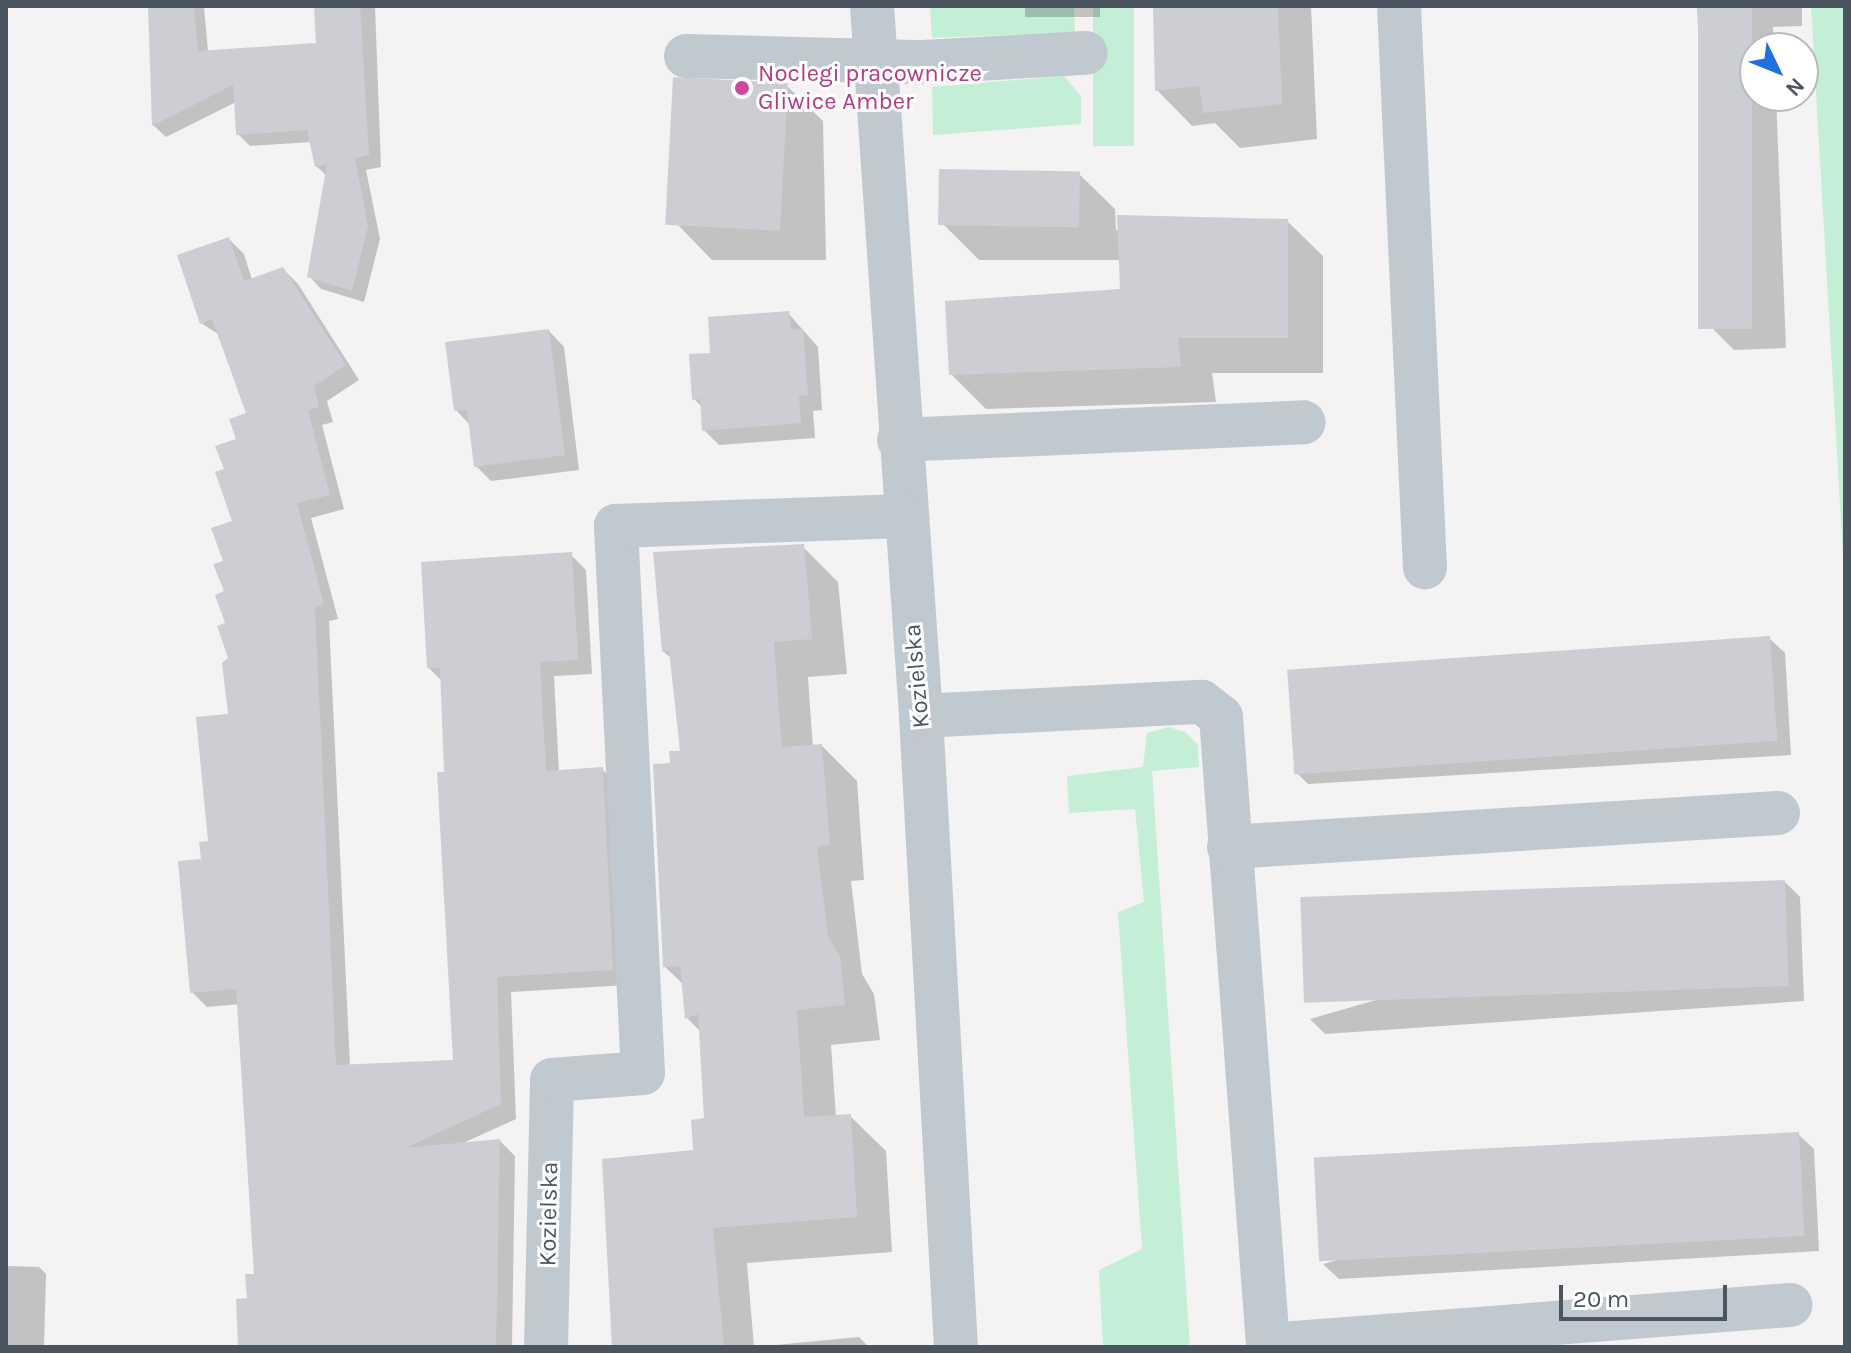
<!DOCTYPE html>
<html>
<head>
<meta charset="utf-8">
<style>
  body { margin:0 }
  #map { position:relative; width:1851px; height:1353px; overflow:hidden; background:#f4f2f2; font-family:Karla,sans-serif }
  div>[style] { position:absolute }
  .green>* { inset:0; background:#c4efd6; transform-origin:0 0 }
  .shadow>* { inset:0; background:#0003; transform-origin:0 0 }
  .building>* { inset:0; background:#cdced4; transform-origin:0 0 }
  .minor>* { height:44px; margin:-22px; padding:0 22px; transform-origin:22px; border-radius:22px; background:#c1c9d0 }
  .dots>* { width:22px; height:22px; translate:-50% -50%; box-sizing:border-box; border:4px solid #fff; border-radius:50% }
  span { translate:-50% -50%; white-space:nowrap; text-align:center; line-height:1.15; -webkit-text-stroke:6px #fff; paint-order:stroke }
  .hotel-label { font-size:24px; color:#b23c85 }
  .left { translate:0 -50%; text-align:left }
  .street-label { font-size:24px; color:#4a555f }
  .frame { position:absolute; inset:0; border:8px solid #4a555f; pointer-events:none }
  .north { position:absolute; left:1739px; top:32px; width:80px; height:80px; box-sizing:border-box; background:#fff; border:2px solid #b7bbbf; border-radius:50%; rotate:133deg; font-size:22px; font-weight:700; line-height:32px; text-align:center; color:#4a555f }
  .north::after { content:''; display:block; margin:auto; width:28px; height:36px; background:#2270df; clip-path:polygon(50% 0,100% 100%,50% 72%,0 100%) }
  .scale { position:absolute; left:1559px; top:1285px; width:168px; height:36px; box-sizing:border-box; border:4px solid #4a555f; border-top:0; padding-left:10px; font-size:24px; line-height:28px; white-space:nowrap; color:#4a555f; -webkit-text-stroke:6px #fff; paint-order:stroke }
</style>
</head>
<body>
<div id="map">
  <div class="green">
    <div style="clip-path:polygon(930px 6px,1074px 6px,1075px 32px,932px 38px)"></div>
    <div style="left:1093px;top:6px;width:41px;height:140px"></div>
    <div style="clip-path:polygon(1811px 6px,1845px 6px,1845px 590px)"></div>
    <div style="clip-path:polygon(1064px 76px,1081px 96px,1081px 124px,933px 135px,932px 87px)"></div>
    <div style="clip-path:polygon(1169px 727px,1185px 732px,1198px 745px,1199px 767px,1152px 771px,1190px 1347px,1103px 1347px,1099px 1270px,1142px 1249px,1118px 912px,1144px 902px,1135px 809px,1069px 813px,1067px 776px,1143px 767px,1147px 733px)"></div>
  </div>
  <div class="shadow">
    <div style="clip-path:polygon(150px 6px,204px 6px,208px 52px,318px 45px,316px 6px,375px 6px,381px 167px,366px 170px,380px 239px,364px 302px,321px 289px,309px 276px,327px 176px,316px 166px,311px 142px,250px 146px,238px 134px,236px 102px,166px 137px,153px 125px)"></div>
    <div style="left:1025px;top:6px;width:75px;height:11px"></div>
    <div style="clip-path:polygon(1155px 6px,1311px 6px,1317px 139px,1240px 148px,1215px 123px,1192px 126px,1157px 90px)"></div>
    <div style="clip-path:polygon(1697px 6px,1802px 6px,1802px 26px,1773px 27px,1774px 48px,1755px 48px,1755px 96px,1776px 96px,1786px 348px,1734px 350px,1712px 328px)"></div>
    <div style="clip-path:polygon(787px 86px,823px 121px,826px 260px,712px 260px,677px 224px)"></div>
    <div style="clip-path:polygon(1079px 174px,1115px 209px,1116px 230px,1287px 221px,1323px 256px,1323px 373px,1212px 373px,1216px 402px,986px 409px,951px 374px,1122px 291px,1121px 260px,979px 260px,943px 224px)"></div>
    <div style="clip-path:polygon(229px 239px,244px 254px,252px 280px,283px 269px,298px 284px,359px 380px,327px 401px,333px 422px,322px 425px,344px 509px,311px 518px,338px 619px,329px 621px,350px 1066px,456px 1062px,442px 681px,429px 668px,571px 555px,586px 570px,592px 674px,554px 676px,559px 772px,602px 769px,617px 784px,627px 985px,511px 992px,516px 1119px,461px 1144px,500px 1141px,515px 1156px,512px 1347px,240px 1347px,256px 1276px,240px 1004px,207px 1007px,192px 992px,203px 861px,211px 843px,230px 716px,226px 562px,235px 522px,238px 440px,248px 414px,221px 336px,201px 323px)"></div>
    <div style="clip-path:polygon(788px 313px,818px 347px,822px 410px,813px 411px,815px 438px,719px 445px,704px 430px,702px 407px,694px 399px,712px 354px)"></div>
    <div style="clip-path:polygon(549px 331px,564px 347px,579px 470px,491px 481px,476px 466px,471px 426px,456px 410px)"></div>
    <div style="clip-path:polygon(803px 547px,838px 582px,847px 674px,808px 677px,812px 735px,813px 747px,822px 746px,857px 781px,864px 880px,851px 881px,862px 974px,874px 994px,880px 1040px,831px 1045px,836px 1117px,850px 1116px,886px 1151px,892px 1252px,747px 1263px,754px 1347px,859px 1337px,869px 1347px,615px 1347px,706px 1120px,701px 1032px,687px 1018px,684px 985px,665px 967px,672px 765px,682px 753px,672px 659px,663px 651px)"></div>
    <div style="clip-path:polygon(1769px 638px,1785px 653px,1791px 755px,1308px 784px,1293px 769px)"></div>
    <div style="clip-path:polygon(1785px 882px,1800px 897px,1804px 1001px,1325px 1034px,1310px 1019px)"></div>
    <div style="clip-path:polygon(1798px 1134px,1814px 1149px,1819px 1251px,1339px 1279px,1323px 1264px)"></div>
    <div style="clip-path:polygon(6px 1266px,39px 1267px,46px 1274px,44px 1347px,6px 1347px)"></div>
  </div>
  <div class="building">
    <div style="clip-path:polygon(148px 6px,194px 6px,198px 51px,316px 43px,314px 6px,360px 6px,369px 155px,355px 158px,368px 226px,352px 291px,307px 277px,327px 164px,315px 167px,307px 130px,236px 135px,233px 85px,152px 126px)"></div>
    <div style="clip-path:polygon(1153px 6px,1278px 6px,1282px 104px,1203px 113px,1199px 86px,1155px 91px)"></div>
    <div style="left:1698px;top:6px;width:54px;height:323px"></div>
    <div style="left:673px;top:77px;width:115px;height:148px;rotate:3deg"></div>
    <div style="left:939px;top:169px;width:141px;height:56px;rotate:1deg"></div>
    <div style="clip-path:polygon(1117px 215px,1288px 219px,1288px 338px,1178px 338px,1181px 367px,949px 375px,945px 301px,1120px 289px)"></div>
    <div style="clip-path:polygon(229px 237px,244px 281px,283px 267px,346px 365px,314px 386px,319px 407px,308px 410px,330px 495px,297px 503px,324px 604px,315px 607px,336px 1065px,453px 1060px,437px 772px,444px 772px,440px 668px,427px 668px,421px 562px,572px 552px,578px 660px,540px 662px,546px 771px,603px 767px,613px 970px,497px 977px,501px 1104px,405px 1148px,500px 1139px,496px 1347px,238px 1347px,236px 1299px,247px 1298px,245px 1274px,254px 1274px,236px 989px,190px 993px,178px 861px,201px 859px,199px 842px,208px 841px,196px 717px,228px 714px,222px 663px,228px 658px,217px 626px,225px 623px,215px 595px,224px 591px,213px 564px,223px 561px,211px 528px,232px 521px,215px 472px,224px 469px,215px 446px,236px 439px,229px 419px,246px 413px,212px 319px,200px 324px,177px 255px)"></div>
    <div style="clip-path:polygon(789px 311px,791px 330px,803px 329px,808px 395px,799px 396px,801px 423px,702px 431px,700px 399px,692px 400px,689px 354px,710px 353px,708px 317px)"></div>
    <div style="clip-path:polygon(549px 329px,565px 455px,474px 467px,467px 410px,454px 411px,445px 342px)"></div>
    <div style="clip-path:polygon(804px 544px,812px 639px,774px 642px,778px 698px,782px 747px,822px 744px,830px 845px,817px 846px,828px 936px,840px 956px,845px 1005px,797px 1010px,804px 1117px,851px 1114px,857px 1217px,713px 1228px,724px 1347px,612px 1347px,602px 1159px,693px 1150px,691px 1120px,704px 1118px,698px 1014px,685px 1019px,680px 966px,663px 967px,653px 764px,670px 763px,669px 751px,680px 751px,669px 651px,662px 652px,653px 552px)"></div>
    <div style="left:1770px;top:636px;width:105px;height:484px;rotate:86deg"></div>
    <div style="left:1785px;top:880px;width:106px;height:485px;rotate:88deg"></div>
    <div style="left:1799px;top:1132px;width:104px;height:486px;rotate:87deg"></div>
  </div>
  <div class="minor">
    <div style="left:872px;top:6px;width:712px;rotate:86.05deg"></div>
    <div style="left:921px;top:716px;width:632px;rotate:86.83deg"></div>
    <div style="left:1399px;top:6px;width:562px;rotate:87.35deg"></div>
    <div style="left:686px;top:56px;width:237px;rotate:1.5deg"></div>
    <div style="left:923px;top:62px;width:163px;rotate:-3.2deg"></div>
    <div style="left:899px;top:440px;width:405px;rotate:-2.5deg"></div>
    <div style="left:921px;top:716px;width:281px;rotate:-2.9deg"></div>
    <div style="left:1202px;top:702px;width:24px;rotate:38deg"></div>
    <div style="left:1221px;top:717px;width:630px;rotate:85.72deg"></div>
    <div style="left:1268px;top:1345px;width:524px;rotate:-4.38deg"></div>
    <div style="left:1229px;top:847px;width:550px;rotate:-3.54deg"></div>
    <div style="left:546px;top:1347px;width:267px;rotate:-88.7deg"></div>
    <div style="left:552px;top:1080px;width:91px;rotate:-4.4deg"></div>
    <div style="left:643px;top:1073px;width:548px;rotate:-92.83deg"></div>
    <div style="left:616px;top:526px;width:288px;rotate:-2deg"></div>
  </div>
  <div class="dots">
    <div style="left:742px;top:88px;background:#d1479c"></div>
  </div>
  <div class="hotel-label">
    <span class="left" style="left:758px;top:88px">Noclegi pracownicze<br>Gliwice Amber</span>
  </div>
  <div class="street-label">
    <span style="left:917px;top:676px;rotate:-95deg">Kozielska</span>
    <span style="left:549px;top:1214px;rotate:-89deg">Kozielska</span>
  </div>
  <div class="frame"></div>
  <div class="north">N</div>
  <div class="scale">20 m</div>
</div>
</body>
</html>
